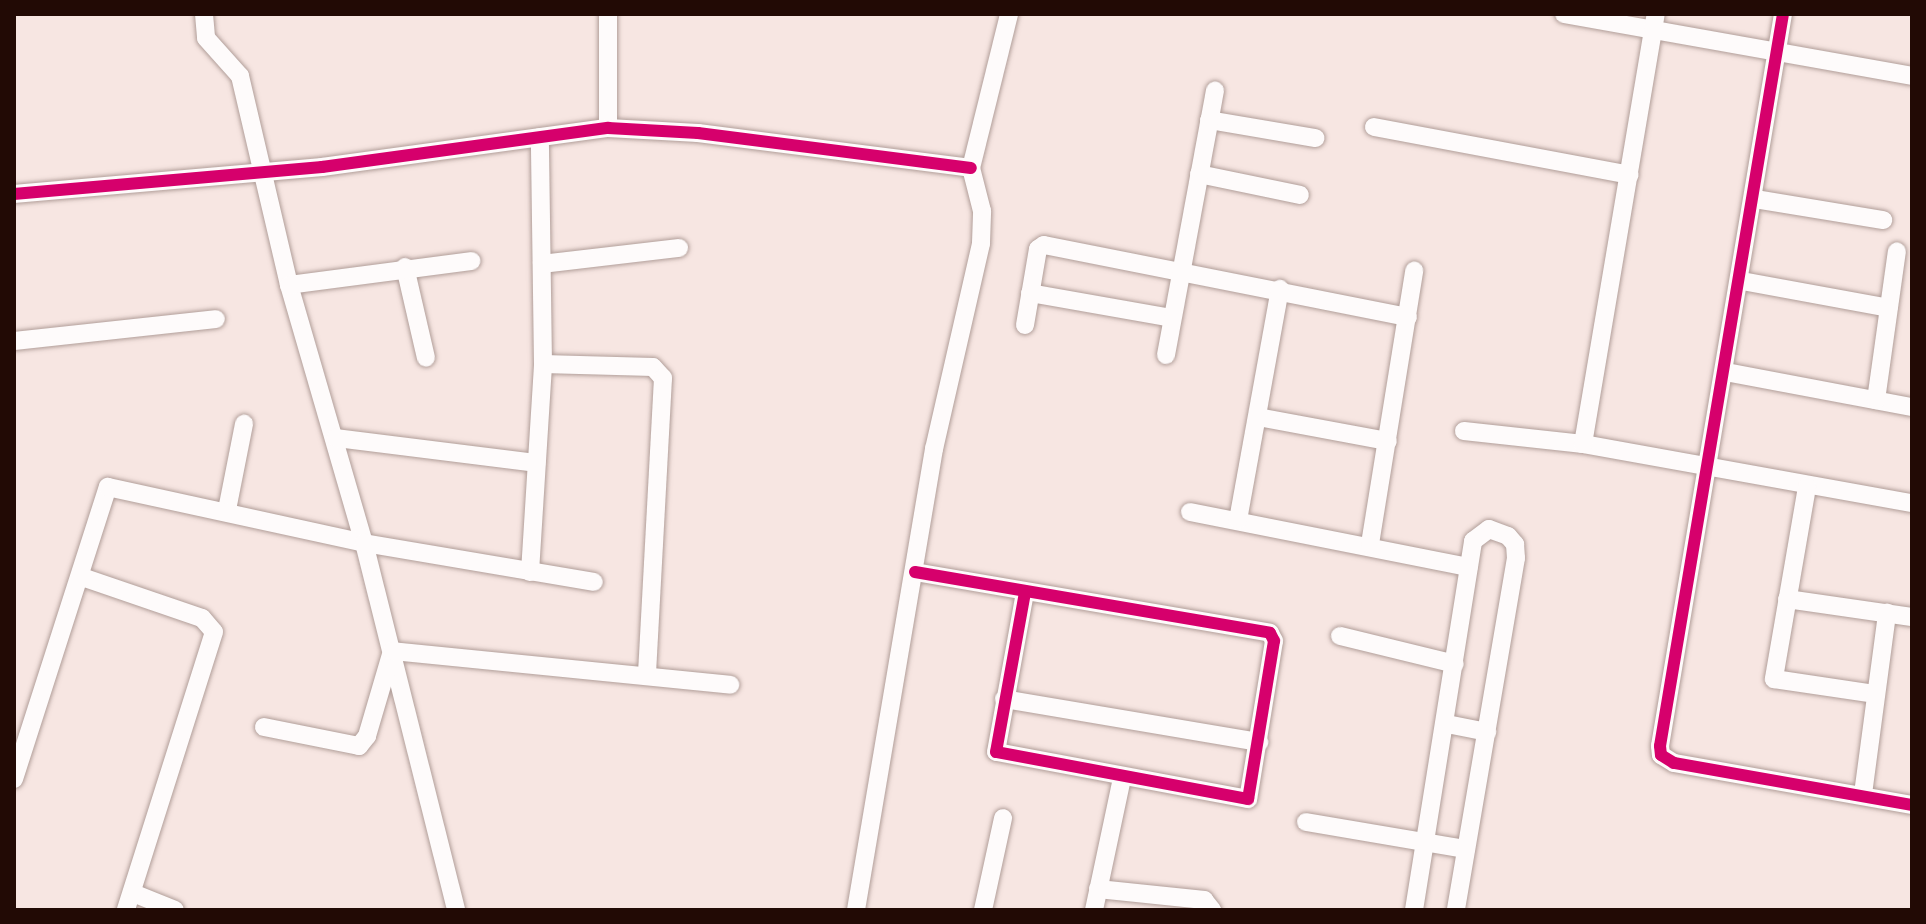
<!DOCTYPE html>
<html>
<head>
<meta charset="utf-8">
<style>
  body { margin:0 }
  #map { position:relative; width:1926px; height:924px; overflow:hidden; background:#f7e6e2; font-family:Manrope,sans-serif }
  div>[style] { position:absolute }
  .roads { filter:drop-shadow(0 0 2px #b19e99) drop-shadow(0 0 2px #b19e99) }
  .street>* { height:18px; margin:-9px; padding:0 9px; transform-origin:9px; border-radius:9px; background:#fefbfb }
  .cycleway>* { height:12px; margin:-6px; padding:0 6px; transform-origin:6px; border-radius:6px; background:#d6006c }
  span { translate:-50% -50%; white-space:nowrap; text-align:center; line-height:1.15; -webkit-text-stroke:6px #f6f6f6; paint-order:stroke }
  .frame { position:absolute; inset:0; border:16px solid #220a05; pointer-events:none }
</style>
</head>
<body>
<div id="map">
  <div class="roads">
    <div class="street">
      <div style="left:204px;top:14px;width:24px;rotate:85deg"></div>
      <div style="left:206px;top:38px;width:51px;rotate:48.2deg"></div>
      <div style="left:240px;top:76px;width:215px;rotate:76.8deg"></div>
      <div style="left:289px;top:285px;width:269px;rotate:73.8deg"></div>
      <div style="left:364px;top:543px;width:378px;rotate:75.9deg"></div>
      <div style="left:608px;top:14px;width:114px;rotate:90deg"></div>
      <div style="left:1564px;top:14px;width:353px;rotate:10.1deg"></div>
      <div style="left:1783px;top:14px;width:742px;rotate:99.54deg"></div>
      <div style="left:1660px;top:746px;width:9px;rotate:84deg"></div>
      <div style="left:1661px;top:755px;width:15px;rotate:32deg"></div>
      <div style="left:1674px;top:763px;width:242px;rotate:10deg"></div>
      <div style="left:1209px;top:120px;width:108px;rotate:9.6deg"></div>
      <div style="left:1374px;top:127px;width:260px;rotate:10.6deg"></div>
      <div style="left:1199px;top:174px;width:103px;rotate:11.7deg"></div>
      <div style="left:14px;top:194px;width:309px;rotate:-5deg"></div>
      <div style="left:322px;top:167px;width:289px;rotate:-7.8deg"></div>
      <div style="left:608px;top:128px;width:90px;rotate:3.2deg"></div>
      <div style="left:698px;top:133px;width:275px;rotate:7.3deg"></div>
      <div style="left:1755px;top:199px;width:130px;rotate:9.3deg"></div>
      <div style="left:542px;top:264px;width:138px;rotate:-6.7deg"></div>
      <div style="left:405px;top:267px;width:93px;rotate:77deg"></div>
      <div style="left:1742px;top:281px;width:149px;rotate:10.4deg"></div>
      <div style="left:289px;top:285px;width:184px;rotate:-7.5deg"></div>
      <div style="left:1030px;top:293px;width:144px;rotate:10deg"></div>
      <div style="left:1025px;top:325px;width:77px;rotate:-80.3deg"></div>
      <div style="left:1038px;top:249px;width:7px;rotate:-34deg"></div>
      <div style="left:1044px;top:245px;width:371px;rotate:11.2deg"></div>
      <div style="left:14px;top:341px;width:203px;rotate:-6.2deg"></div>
      <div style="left:1166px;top:355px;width:269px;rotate:-79.5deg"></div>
      <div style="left:543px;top:364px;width:110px;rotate:1.6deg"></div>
      <div style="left:653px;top:367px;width:15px;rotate:48deg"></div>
      <div style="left:663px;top:378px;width:297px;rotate:93.1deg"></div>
      <div style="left:1726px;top:372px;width:189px;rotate:10.7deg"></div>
      <div style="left:1876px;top:400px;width:150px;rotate:-82deg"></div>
      <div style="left:1258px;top:417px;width:132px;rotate:10.5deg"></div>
      <div style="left:1464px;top:431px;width:120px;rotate:6.2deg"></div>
      <div style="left:1583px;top:444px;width:334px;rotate:10.2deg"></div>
      <div style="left:336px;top:438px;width:202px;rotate:7.1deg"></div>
      <div style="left:1583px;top:444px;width:436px;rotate:-80.4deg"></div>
      <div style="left:1807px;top:487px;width:195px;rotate:99.8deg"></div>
      <div style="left:1774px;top:679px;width:103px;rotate:8.4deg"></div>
      <div style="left:227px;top:510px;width:88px;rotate:-78.8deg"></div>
      <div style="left:1190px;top:512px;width:284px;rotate:11.2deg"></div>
      <div style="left:1238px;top:520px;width:235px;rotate:-79.7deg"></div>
      <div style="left:1370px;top:544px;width:277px;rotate:-80.8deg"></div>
      <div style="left:530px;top:572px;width:208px;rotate:-86.4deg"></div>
      <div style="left:543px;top:364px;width:227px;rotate:-90.8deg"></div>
      <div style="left:915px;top:572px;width:360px;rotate:9.7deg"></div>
      <div style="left:1270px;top:633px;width:9px;rotate:63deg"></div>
      <div style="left:1274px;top:641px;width:160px;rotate:99.3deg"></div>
      <div style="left:1248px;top:799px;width:256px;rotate:-169.4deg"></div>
      <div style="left:996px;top:752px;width:163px;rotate:-79.7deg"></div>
      <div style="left:82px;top:577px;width:127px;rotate:18.9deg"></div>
      <div style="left:202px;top:618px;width:18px;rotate:49deg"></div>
      <div style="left:214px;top:632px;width:292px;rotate:107.6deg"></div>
      <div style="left:1787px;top:599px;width:126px;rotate:8.2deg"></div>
      <div style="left:1340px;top:636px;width:118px;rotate:13.7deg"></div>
      <div style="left:1004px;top:699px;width:259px;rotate:9.6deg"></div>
      <div style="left:1447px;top:724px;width:41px;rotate:11.3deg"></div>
      <div style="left:264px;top:727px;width:97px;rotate:11.3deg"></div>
      <div style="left:359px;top:746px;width:13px;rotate:-51deg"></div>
      <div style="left:367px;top:736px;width:89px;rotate:-73.6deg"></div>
      <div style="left:392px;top:651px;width:340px;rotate:5.7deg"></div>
      <div style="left:14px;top:779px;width:307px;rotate:-72.2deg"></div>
      <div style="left:108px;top:487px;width:262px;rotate:12.3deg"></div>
      <div style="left:364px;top:543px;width:233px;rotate:9.6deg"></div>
      <div style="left:1863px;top:794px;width:183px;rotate:-82.4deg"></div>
      <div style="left:1306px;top:822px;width:162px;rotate:9.6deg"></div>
      <div style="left:1098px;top:889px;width:107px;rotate:5.9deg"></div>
      <div style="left:1204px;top:900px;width:13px;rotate:51deg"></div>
      <div style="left:133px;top:893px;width:45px;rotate:22deg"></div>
      <div style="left:856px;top:910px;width:468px;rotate:-80.4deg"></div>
      <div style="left:934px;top:449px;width:211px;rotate:-77.1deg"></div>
      <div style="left:981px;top:243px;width:32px;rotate:-88deg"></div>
      <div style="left:982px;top:211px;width:44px;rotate:-104.3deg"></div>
      <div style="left:971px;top:168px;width:159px;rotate:-76.1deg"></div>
      <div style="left:983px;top:910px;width:94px;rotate:-77.7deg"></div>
      <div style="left:1094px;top:910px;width:135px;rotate:-78deg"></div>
      <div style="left:1414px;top:910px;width:374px;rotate:-80.9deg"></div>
      <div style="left:1473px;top:541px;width:20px;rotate:-37deg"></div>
      <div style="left:1489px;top:529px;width:20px;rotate:20deg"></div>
      <div style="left:1508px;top:536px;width:11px;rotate:49deg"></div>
      <div style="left:1515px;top:544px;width:14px;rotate:86deg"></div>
      <div style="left:1516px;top:558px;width:357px;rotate:99.7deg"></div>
    </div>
  </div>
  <div class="cycleway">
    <div style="left:1783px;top:14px;width:742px;rotate:99.54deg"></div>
    <div style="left:1660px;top:746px;width:9px;rotate:84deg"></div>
    <div style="left:1661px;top:755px;width:15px;rotate:32deg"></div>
    <div style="left:1674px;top:763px;width:242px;rotate:10deg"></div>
    <div style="left:14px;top:194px;width:309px;rotate:-5deg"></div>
    <div style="left:322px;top:167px;width:289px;rotate:-7.8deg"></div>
    <div style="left:608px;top:128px;width:90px;rotate:3.2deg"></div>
    <div style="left:698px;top:133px;width:275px;rotate:7.3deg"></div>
    <div style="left:915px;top:572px;width:360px;rotate:9.7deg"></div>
    <div style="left:1270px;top:633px;width:9px;rotate:63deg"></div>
    <div style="left:1274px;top:641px;width:160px;rotate:99.3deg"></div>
    <div style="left:1248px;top:799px;width:256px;rotate:-169.4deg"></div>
    <div style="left:996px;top:752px;width:163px;rotate:-79.7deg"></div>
  </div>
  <div class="frame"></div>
</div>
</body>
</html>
